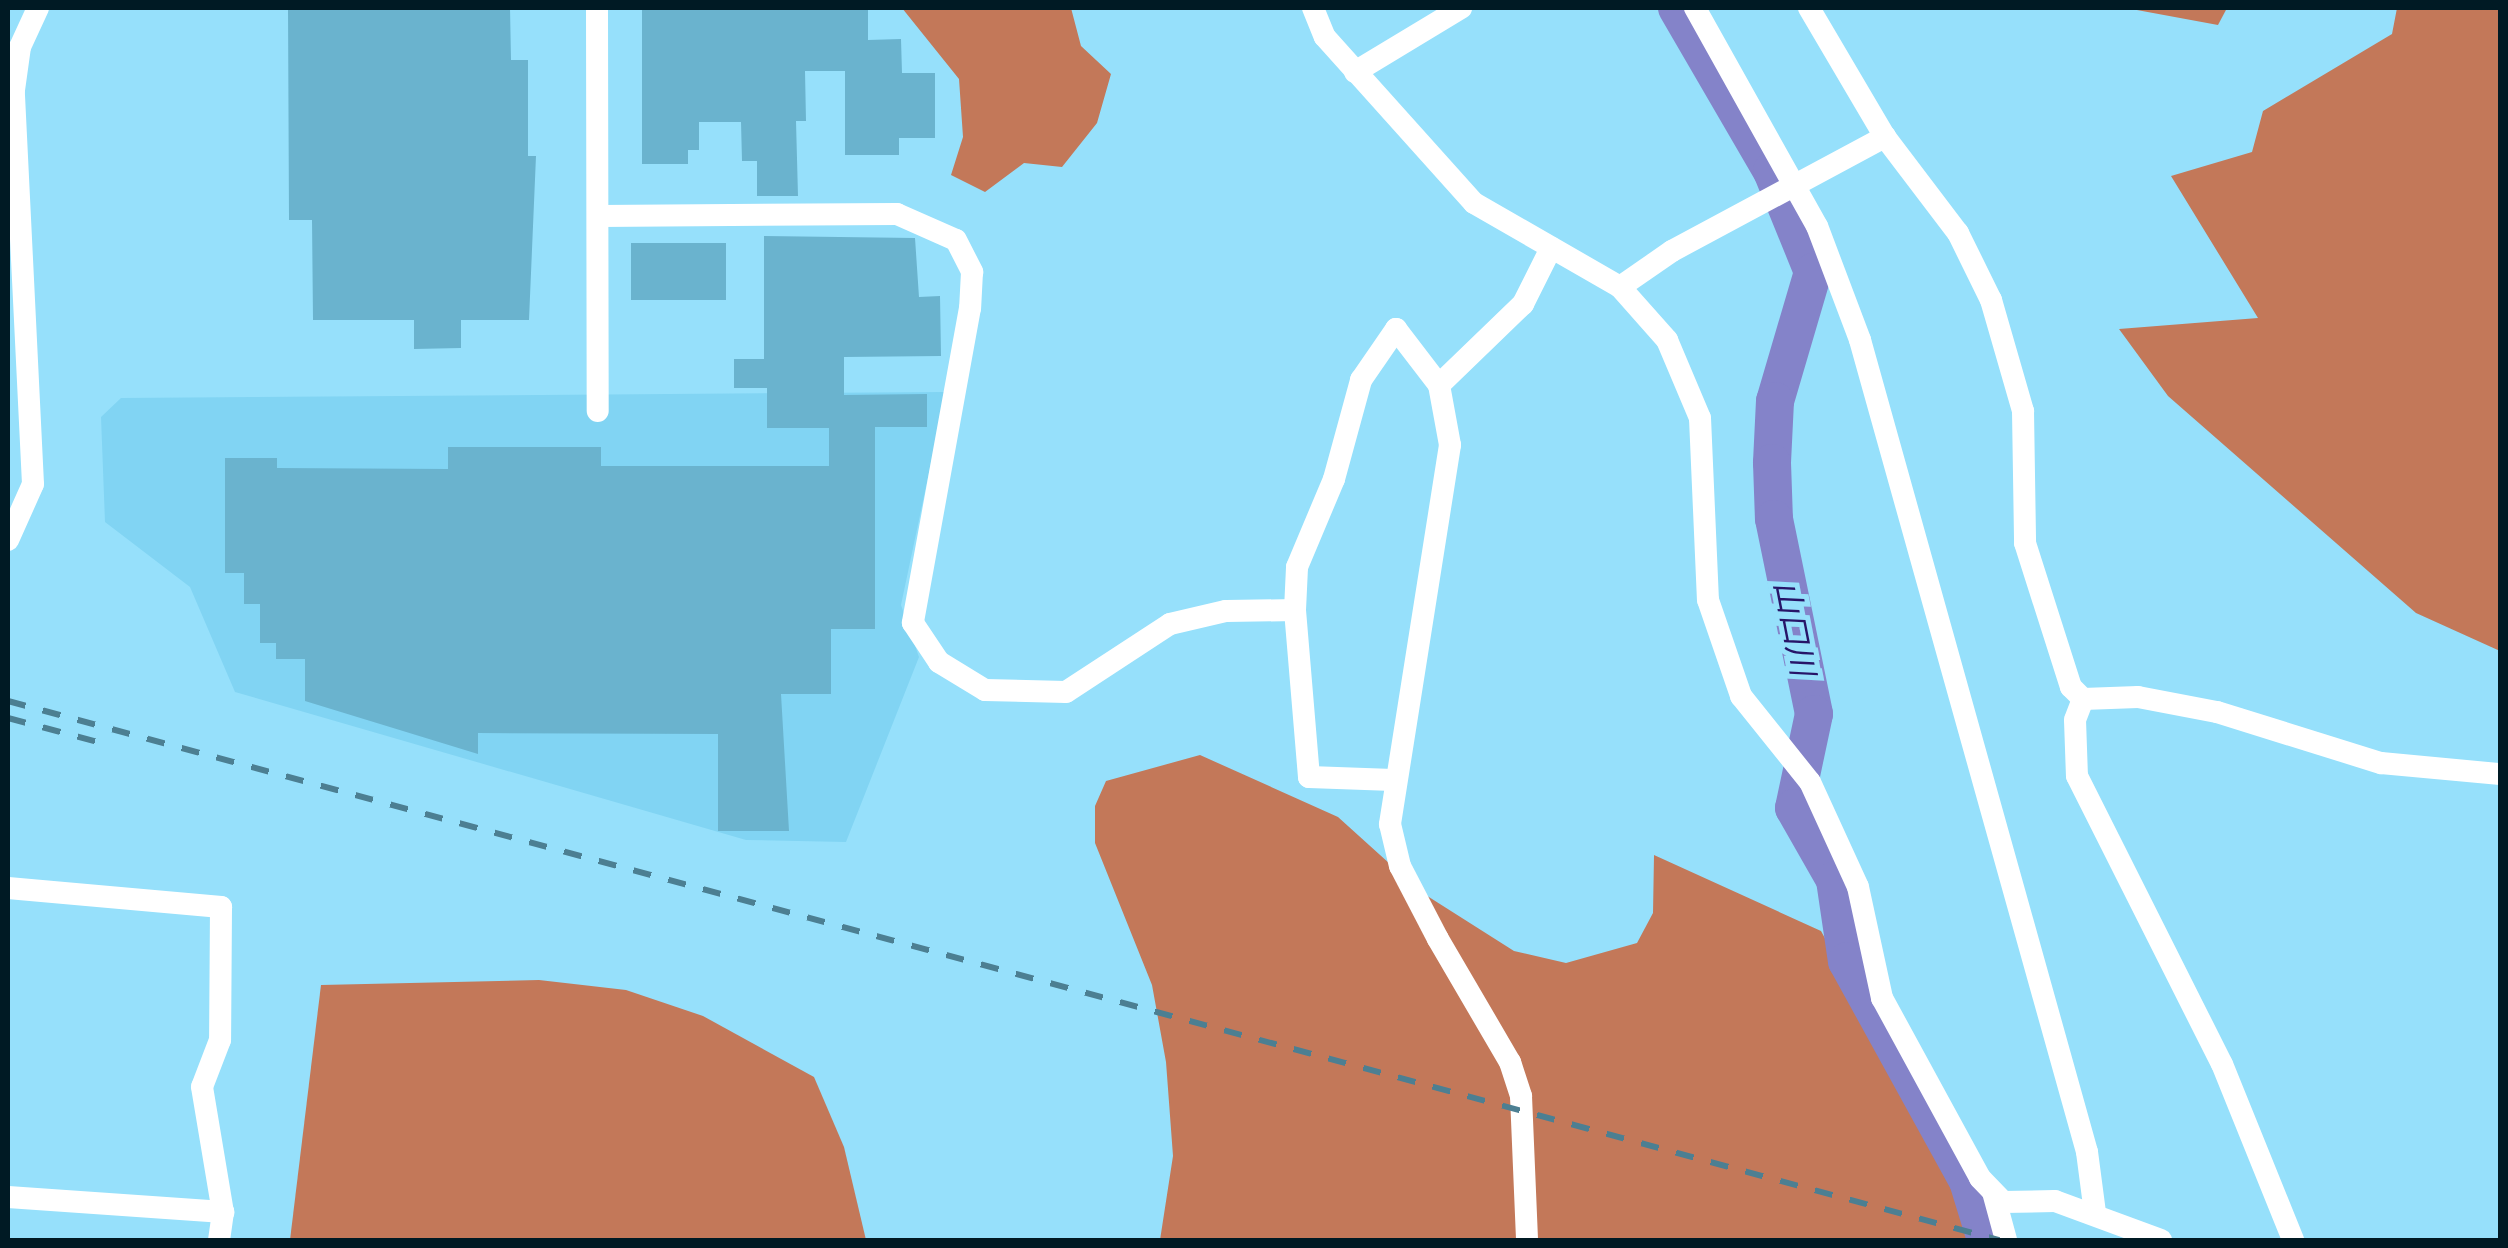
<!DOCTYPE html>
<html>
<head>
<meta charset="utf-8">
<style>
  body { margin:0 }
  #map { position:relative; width:2508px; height:1248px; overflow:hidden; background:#96e0fb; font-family:Commissioner,"Noto Sans JP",sans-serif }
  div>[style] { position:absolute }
  .built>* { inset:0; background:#81d4f3 }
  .forest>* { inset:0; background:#c37859 }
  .river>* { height:38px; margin:-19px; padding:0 19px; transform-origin:19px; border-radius:19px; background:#8483c9 }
  .building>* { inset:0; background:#6ab3ce; transform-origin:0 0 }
  .minor>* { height:22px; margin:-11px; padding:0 11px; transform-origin:11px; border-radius:11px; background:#fff }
  .rail>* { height:6px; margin-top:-3px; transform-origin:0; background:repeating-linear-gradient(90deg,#4c7f92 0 18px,transparent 0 36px) }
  span { translate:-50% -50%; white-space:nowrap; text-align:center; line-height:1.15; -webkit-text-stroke:10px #96e0fb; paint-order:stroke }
  .water-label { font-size:32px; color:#271568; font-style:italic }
  .frame { position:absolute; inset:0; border:10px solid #001a24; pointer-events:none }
</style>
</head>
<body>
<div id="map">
  <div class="built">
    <div style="clip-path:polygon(946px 392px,901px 605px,919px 657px,846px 842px,746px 840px,235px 692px,190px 587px,105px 522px,101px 417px,121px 398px)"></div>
  </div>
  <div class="forest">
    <div style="clip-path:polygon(902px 8px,1071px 8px,1081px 46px,1111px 74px,1097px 123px,1062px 167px,1024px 163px,985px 192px,951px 175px,963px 137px,959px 79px)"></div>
    <div style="clip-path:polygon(2126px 8px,2227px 8px,2218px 25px)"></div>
    <div style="clip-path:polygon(2397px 8px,2500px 8px,2500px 651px,2416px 613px,2168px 396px,2119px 329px,2258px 318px,2171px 176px,2252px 152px,2263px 111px,2392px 34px)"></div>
    <div style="clip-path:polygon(1200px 755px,1338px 817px,1421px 892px,1514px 951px,1566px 963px,1637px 943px,1653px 913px,1654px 855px,1821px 931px,1989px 1240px,1160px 1240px,1173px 1156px,1166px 1062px,1152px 985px,1095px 843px,1095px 806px,1106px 781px)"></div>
    <div style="clip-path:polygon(539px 980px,626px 990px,703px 1016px,814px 1077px,844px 1147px,866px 1240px,290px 1240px,321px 985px)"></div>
  </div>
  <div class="river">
    <div style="left:1677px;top:8px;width:189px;rotate:59.8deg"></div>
    <div style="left:1772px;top:171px;width:109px;rotate:67.9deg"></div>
    <div style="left:1813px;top:272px;width:134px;rotate:106.4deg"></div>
    <div style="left:1775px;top:401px;width:62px;rotate:92.8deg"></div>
    <div style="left:1772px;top:463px;width:56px;rotate:88deg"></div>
    <div style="left:1774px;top:519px;width:199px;rotate:78.4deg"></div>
    <div style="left:1814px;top:714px;width:96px;rotate:102deg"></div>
    <div style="left:1794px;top:808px;width:83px;rotate:60.3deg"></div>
    <div style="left:1835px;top:880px;width:82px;rotate:81.6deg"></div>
    <div style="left:1847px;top:961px;width:251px;rotate:61.2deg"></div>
    <div style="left:1968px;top:1181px;width:62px;rotate:73deg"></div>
  </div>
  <div class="building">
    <div style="clip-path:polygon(288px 8px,510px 8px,511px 60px,528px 60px,528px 156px,536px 156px,529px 320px,461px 320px,461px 348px,414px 349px,414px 320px,313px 320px,312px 220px,289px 220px)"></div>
    <div style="clip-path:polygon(642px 8px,868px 8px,868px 40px,901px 39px,902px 73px,935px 73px,935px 138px,899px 138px,899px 155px,845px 155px,845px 71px,805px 71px,806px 121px,796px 121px,798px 196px,757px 196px,757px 161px,742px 161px,741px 122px,699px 122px,699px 150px,688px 150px,688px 164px,642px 164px)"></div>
    <div style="clip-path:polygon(764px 236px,915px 238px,919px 297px,940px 296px,941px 356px,844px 357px,844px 395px,927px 394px,927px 427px,875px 427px,875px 629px,831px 629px,831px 694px,781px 694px,789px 831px,718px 831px,718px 734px,478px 733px,478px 754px,305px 701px,305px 659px,276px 659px,276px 643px,260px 643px,260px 604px,244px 604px,244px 573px,225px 573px,225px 458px,277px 458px,277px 468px,448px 469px,448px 447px,601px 447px,601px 466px,829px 466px,829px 428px,767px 428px,767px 388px,734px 388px,734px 359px,764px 359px)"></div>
    <div style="left:631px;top:243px;width:95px;height:57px"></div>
  </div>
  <div class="minor">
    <div style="left:597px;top:8px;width:403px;rotate:89.9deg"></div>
    <div style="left:1313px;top:8px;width:31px;rotate:68deg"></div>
    <div style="left:1325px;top:37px;width:223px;rotate:48.1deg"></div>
    <div style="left:1474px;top:203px;width:168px;rotate:29.9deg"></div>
    <div style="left:1620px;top:287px;width:71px;rotate:48.4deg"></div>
    <div style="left:1667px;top:340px;width:85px;rotate:67.1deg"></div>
    <div style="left:1700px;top:418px;width:182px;rotate:87.5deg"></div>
    <div style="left:1708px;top:600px;width:102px;rotate:71deg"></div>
    <div style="left:1741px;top:696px;width:110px;rotate:51.3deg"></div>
    <div style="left:1810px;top:782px;width:115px;rotate:65.4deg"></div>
    <div style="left:1858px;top:887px;width:114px;rotate:77.8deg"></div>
    <div style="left:1882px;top:998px;width:205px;rotate:61.4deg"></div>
    <div style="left:1980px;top:1178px;width:33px;rotate:46deg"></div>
    <div style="left:2003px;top:1202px;width:52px;rotate:-1.1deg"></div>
    <div style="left:2055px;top:1201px;width:113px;rotate:20.2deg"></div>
    <div style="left:1695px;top:8px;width:250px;rotate:60.8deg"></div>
    <div style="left:1817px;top:226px;width:122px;rotate:69.3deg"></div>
    <div style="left:1860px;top:340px;width:843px;rotate:74.38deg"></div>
    <div style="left:2087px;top:1152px;width:62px;rotate:82.5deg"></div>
    <div style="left:1809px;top:8px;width:150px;rotate:59.5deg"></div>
    <div style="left:1885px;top:137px;width:121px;rotate:52.8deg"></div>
    <div style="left:1958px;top:233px;width:75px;rotate:63.8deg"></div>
    <div style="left:1991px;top:300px;width:116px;rotate:73.9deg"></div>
    <div style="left:2023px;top:411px;width:132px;rotate:89.1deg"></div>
    <div style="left:2025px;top:543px;width:151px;rotate:72.3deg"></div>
    <div style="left:2071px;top:687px;width:17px;rotate:45deg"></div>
    <div style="left:2083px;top:699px;width:55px;rotate:-2.1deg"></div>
    <div style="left:2138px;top:697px;width:80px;rotate:10.8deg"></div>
    <div style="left:2217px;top:712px;width:172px;rotate:17.3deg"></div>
    <div style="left:2381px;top:763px;width:120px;rotate:5.3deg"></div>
    <div style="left:1355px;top:72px;width:124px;rotate:-31.1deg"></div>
    <div style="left:599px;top:216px;width:298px;rotate:-0.4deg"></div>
    <div style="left:897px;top:214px;width:64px;rotate:23.8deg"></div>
    <div style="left:956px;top:240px;width:36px;rotate:63deg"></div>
    <div style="left:972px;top:272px;width:36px;rotate:93deg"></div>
    <div style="left:970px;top:308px;width:320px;rotate:100.3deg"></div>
    <div style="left:913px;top:623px;width:47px;rotate:56.3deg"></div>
    <div style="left:939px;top:662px;width:54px;rotate:31.3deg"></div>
    <div style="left:985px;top:690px;width:81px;rotate:1.4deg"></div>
    <div style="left:1066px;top:692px;width:124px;rotate:-33.2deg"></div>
    <div style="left:1170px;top:624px;width:57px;rotate:-13.1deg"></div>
    <div style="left:1226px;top:611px;width:69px;rotate:-0.8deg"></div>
    <div style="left:1620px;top:287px;width:63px;rotate:-34.7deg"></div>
    <div style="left:1672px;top:251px;width:242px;rotate:-28.2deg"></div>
    <div style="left:1439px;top:385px;width:117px;rotate:-44deg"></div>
    <div style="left:1523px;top:304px;width:63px;rotate:-63.4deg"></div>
    <div style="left:8px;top:540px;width:61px;rotate:-65.9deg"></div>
    <div style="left:33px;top:484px;width:394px;rotate:-92.8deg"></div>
    <div style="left:14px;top:90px;width:43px;rotate:-82.1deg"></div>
    <div style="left:20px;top:47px;width:43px;rotate:-65.2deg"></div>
    <div style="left:2083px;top:699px;width:22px;rotate:111deg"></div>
    <div style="left:2075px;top:720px;width:56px;rotate:88deg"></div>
    <div style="left:2077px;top:776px;width:322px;rotate:63.3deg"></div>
    <div style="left:2222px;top:1064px;width:190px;rotate:68deg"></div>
    <div style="left:1393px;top:780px;width:84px;rotate:-178deg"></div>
    <div style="left:1309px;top:777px;width:168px;rotate:-94.8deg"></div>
    <div style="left:1295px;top:610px;width:43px;rotate:-87.3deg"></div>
    <div style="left:1297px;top:567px;width:95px;rotate:-67.2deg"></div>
    <div style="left:1334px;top:479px;width:103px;rotate:-74.7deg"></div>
    <div style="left:1361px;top:380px;width:62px;rotate:-55.5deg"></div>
    <div style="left:1396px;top:329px;width:71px;rotate:52.5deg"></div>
    <div style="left:1439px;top:385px;width:61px;rotate:79.6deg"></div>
    <div style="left:1450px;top:445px;width:384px;rotate:99deg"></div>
    <div style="left:1390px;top:824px;width:43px;rotate:76.6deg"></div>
    <div style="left:1400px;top:866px;width:82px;rotate:62.5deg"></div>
    <div style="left:1438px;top:939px;width:143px;rotate:59.7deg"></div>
    <div style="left:1510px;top:1062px;width:36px;rotate:72deg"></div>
    <div style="left:1521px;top:1096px;width:144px;rotate:87.6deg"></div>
    <div style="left:8px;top:888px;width:214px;rotate:5.1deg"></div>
    <div style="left:221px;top:907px;width:133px;rotate:90.4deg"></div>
    <div style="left:220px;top:1040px;width:50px;rotate:111deg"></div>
    <div style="left:202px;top:1087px;width:127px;rotate:80.5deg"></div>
    <div style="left:223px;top:1212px;width:28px;rotate:98deg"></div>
    <div style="left:1993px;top:1192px;width:50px;rotate:74.8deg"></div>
    <div style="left:8px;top:1197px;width:216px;rotate:4deg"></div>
  </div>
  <div class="rail">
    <div style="left:8px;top:701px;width:2063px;rotate:15.15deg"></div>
    <div style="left:8px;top:718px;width:105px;rotate:15deg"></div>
  </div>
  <div class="water-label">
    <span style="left:1796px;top:628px;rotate:79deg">山口川</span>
  </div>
  <div class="frame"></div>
</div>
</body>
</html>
